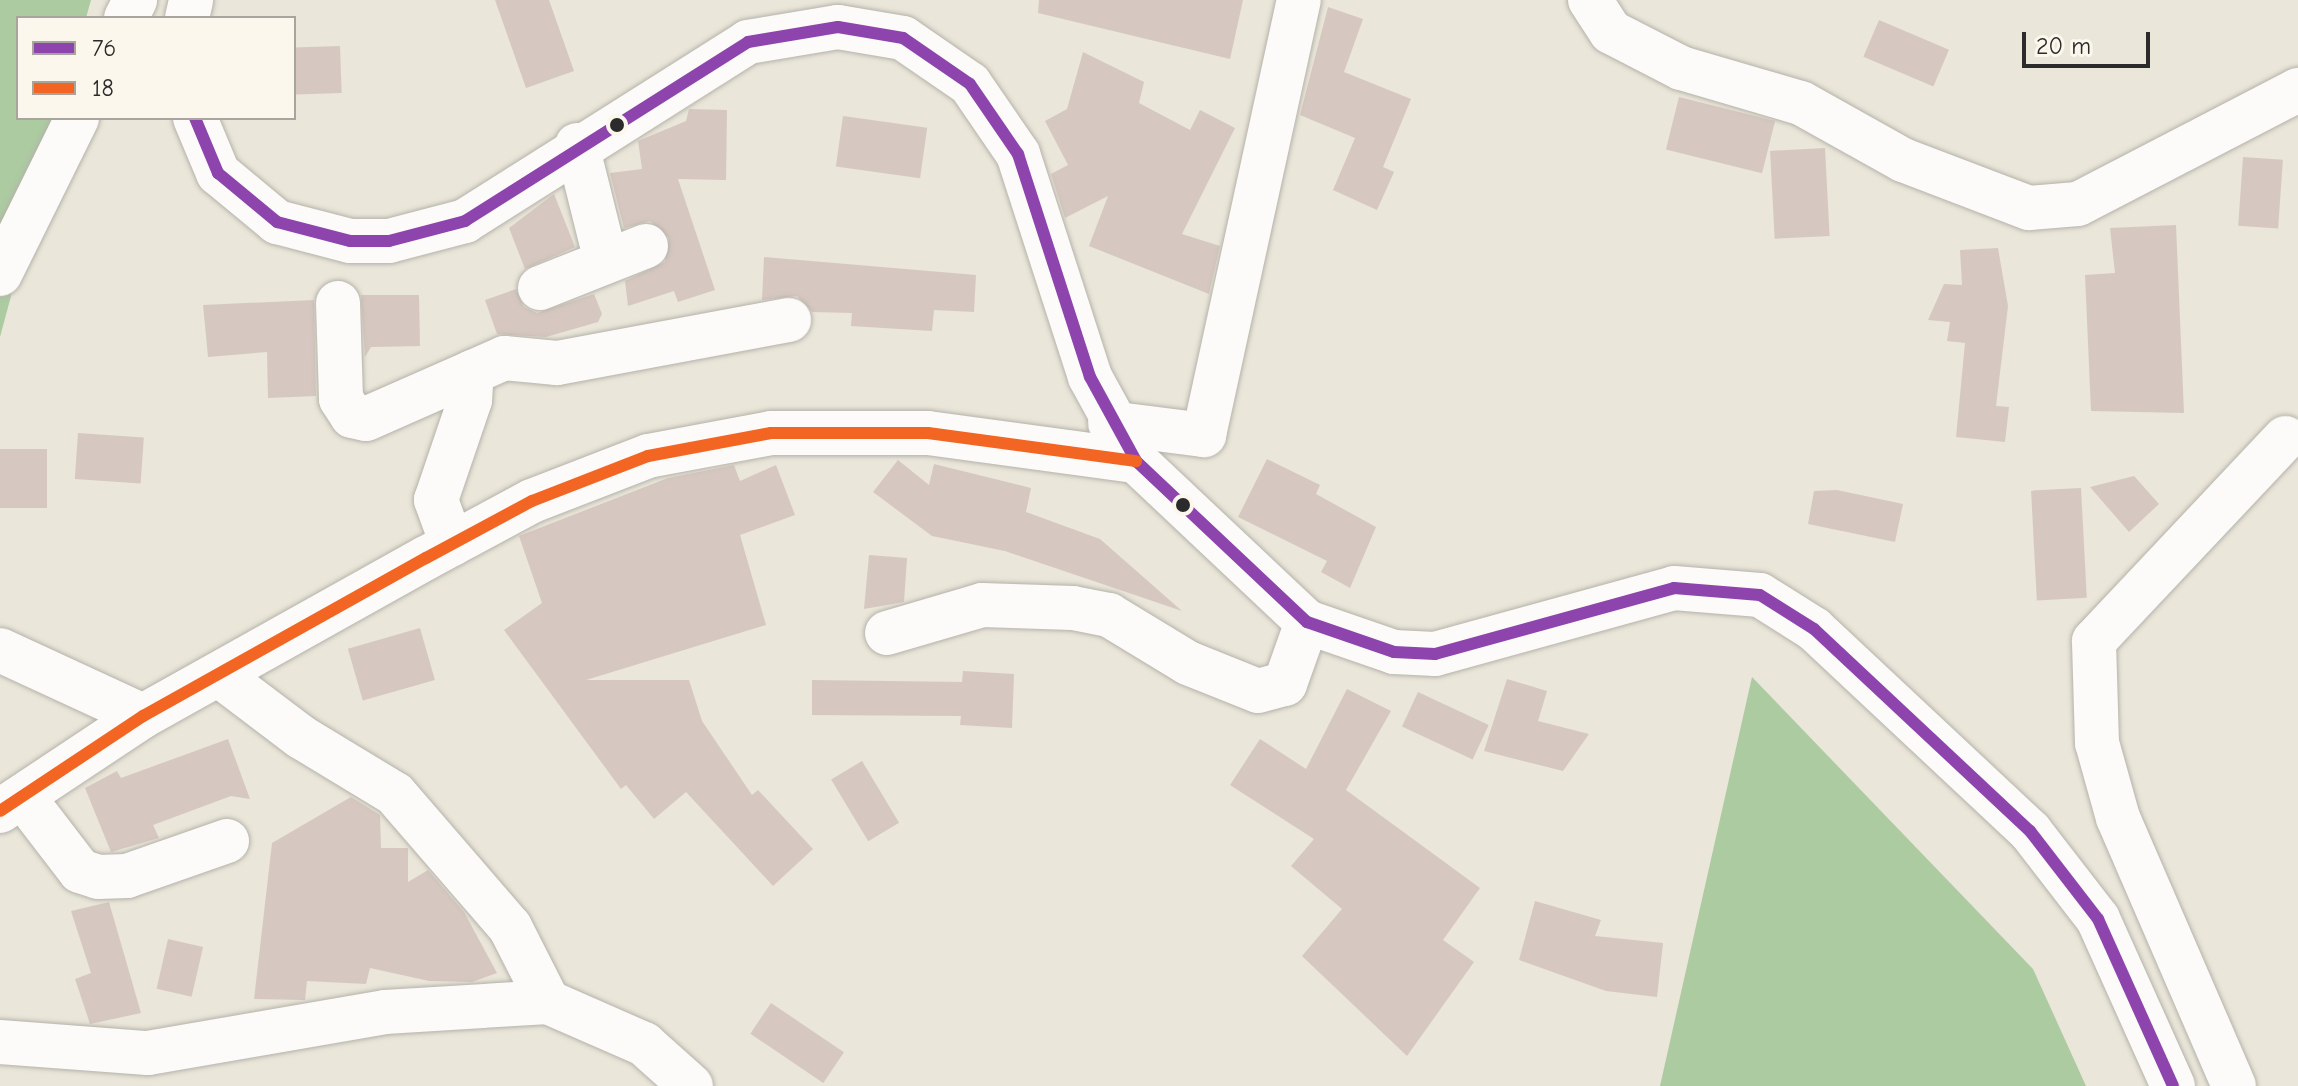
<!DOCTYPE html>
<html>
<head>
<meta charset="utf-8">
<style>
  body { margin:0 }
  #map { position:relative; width:2298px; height:1086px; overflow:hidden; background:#eae6d9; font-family:"Comic Neue",sans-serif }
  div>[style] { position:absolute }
  .forest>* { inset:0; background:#accba1 }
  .building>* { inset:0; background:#d6c8c0; transform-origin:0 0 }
  .roads { filter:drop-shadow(0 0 2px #b5b2aa) drop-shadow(0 0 2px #b5b2aa) }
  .street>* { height:44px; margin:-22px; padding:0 22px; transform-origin:22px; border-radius:22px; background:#fcfbf9 }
  .primary>* { height:44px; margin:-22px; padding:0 22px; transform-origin:22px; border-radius:22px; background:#fcfbf9 }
  .bus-1>* { height:12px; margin:-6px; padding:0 6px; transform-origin:6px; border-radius:6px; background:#8e44ad }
  .bus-2>* { height:12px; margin:-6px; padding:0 6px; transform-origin:6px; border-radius:6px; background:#f26522 }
  .dots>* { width:22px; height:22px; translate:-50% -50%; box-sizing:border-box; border:4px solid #fbf7ec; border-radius:50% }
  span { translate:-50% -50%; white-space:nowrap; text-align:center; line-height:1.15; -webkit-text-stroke:6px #fbf7ec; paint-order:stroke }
  .legend { position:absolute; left:16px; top:16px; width:280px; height:104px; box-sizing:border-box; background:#fbf7ec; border:2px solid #a8a59f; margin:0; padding:10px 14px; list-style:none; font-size:24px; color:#2b2b2b }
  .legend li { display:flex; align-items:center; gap:16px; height:40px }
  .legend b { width:40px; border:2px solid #a8a59f }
  .scale { position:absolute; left:2022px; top:32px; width:128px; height:36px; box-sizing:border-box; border:4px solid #2b2b2b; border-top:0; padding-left:10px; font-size:24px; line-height:28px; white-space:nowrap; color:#2b2b2b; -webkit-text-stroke:6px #fbf7ec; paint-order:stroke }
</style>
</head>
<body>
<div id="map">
  <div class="forest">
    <div style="clip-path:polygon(0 0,91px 0,86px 18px,18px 18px,18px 118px,59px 118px,0 337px)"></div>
    <div style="clip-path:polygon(1752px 677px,2033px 969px,2086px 1086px,1660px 1086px)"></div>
  </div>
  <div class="building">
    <div style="clip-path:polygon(495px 0,549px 0,574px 71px,526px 88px)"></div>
    <div style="clip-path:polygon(1039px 0,1243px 0,1230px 59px,1038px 13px)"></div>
    <div style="clip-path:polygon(1328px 7px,1363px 19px,1344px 72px,1411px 99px,1383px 167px,1394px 172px,1377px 210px,1333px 190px,1355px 138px,1300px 115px)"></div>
    <div style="left:1879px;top:20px;width:76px;height:40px;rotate:23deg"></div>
    <div style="left:340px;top:46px;width:47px;height:46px;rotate:88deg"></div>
    <div style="clip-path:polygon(1083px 52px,1144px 82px,1139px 103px,1190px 130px,1200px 110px,1235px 128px,1182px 234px,1220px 246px,1209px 294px,1089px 246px,1108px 196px,1065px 218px,1051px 174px,1068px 165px,1045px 121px,1067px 109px)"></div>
    <div style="left:1679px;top:97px;width:99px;height:54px;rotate:14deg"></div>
    <div style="clip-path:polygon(689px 109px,727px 110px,726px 180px,678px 179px,715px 290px,678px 302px,674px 291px,628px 306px,625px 281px,665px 262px,669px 238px,650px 221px,624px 228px,610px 173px,642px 169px,638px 141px,686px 121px)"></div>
    <div style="left:843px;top:116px;width:85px;height:51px;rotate:8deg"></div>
    <div style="left:1825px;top:148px;width:88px;height:55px;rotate:87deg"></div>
    <div style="left:2243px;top:157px;width:40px;height:69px;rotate:4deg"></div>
    <div style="clip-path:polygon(554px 194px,575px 247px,525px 269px,509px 228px)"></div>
    <div style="clip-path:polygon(2176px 225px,2184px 413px,2091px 411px,2085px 275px,2115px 273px,2110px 228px)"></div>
    <div style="clip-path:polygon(1998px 248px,2008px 306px,1996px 406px,2009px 407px,2005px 442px,1956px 437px,1965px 343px,1947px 341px,1950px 322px,1928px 320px,1944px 284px,1962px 285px,1960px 250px)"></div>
    <div style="clip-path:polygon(764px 257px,976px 275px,974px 312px,934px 310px,932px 331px,851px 326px,852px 313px,812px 312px,797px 296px,762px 300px)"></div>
    <div style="clip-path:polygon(516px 289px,524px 307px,537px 313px,594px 294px,602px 314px,598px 322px,546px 337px,497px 334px,485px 300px)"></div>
    <div style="clip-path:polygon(361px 295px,419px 295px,420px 346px,371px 347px,365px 357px)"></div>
    <div style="clip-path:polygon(314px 300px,316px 396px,268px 398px,267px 352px,208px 357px,203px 305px)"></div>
    <div style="left:78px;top:433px;width:66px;height:46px;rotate:4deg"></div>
    <div style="left:0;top:449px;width:47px;height:59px"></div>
    <div style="clip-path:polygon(1267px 459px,1320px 485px,1316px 494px,1376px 527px,1350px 588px,1321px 572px,1327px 561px,1238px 517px)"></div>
    <div style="clip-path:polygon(898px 460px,929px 485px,934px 464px,1031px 488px,1026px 512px,1100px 539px,1182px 611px,1005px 551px,932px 536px,873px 492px)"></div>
    <div style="clip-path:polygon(734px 465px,740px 481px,776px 465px,795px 515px,740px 535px,766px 625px,586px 680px,689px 680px,702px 721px,752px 795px,758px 790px,813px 849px,773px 886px,686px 792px,654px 819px,626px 785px,621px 789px,504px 630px,542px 603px,519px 536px,668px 478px)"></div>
    <div style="clip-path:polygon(2134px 476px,2159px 504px,2129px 532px,2090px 487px)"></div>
    <div style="left:2081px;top:488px;width:110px;height:50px;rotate:87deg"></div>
    <div style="clip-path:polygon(1837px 490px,1903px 504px,1895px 542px,1808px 524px,1814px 491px)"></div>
    <div style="clip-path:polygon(869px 555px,907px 558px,904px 602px,864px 609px)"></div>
    <div style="left:420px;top:628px;width:54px;height:75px;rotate:74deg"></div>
    <div style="clip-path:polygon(963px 671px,1014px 674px,1012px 728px,960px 725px,961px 716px,812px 715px,812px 680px,962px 682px)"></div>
    <div style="clip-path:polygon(1507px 679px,1547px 691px,1538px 721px,1589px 734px,1563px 771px,1484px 751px)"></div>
    <div style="clip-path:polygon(1347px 689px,1391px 711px,1346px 790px,1480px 888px,1443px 940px,1474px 962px,1407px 1056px,1302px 956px,1342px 909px,1291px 866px,1314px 839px,1230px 785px,1260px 739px,1306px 769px)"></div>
    <div style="left:1418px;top:692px;width:78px;height:38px;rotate:25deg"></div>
    <div style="clip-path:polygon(228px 739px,250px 799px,231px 796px,153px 825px,159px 838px,111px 852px,85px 788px,117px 771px,121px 778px)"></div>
    <div style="left:862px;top:761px;width:72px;height:36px;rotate:59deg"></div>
    <div style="clip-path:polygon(351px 797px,380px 815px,381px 848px,408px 848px,408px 882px,428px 870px,464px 912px,497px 973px,472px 982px,429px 981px,370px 968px,366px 984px,307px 981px,305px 1000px,254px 999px,272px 843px)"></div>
    <div style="clip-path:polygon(1535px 901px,1601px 920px,1595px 936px,1663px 943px,1657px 997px,1606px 991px,1519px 960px)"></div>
    <div style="clip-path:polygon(109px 902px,141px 1013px,90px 1024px,75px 979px,91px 973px,71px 911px)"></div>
    <div style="left:168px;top:939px;width:36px;height:51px;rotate:13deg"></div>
    <div style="left:771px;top:1003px;width:88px;height:37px;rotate:34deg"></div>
  </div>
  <div class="roads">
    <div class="street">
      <div style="left:1590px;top:0;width:38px;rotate:57deg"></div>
      <div style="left:1611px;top:32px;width:79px;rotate:27.2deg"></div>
      <div style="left:1681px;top:68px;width:125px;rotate:16.3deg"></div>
      <div style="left:1801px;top:103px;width:117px;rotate:29.2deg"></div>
      <div style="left:1903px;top:160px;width:135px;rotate:20.9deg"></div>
      <div style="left:2029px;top:208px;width:49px;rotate:-4.7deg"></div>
      <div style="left:2078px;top:204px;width:248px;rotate:-27.4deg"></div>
      <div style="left:126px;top:18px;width:20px;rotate:-63deg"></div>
      <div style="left:577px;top:145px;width:120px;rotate:76deg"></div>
      <div style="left:0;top:274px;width:174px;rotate:-63.7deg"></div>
      <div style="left:540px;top:288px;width:114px;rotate:-21.6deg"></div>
      <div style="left:338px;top:303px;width:96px;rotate:88.2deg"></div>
      <div style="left:341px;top:399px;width:20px;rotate:57deg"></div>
      <div style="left:352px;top:416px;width:14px;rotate:12deg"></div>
      <div style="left:366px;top:419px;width:151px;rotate:-23.8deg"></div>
      <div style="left:504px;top:358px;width:53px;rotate:5.4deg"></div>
      <div style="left:557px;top:363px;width:236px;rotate:-10.5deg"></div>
      <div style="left:1110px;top:423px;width:95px;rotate:7.3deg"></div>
      <div style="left:1204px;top:435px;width:445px;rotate:-77.7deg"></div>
      <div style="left:452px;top:544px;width:47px;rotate:-110deg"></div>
      <div style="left:436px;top:500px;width:106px;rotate:-71.2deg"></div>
      <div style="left:470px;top:400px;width:28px;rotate:-86deg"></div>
      <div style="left:887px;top:633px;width:99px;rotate:-16.4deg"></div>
      <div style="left:982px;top:605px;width:91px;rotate:1.9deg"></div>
      <div style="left:1073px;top:608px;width:37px;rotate:11deg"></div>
      <div style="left:1109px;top:615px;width:92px;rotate:31.3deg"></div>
      <div style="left:1188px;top:663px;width:75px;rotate:21.8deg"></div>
      <div style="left:1258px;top:691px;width:28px;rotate:-15deg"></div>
      <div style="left:1285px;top:684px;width:66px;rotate:-70.5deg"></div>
      <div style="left:0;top:650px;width:157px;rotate:24.8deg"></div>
      <div style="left:219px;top:675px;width:103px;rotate:37.1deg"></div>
      <div style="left:301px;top:737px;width:110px;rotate:31.2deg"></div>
      <div style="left:395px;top:794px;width:176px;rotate:49.2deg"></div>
      <div style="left:510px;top:927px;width:84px;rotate:63.1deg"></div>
      <div style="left:24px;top:798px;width:92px;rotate:52.5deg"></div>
      <div style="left:80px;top:871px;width:19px;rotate:18deg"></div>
      <div style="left:98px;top:877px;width:29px;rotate:-2deg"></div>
      <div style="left:127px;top:876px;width:106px;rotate:-19.3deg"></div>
      <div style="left:0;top:811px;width:172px;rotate:-33.6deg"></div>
      <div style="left:143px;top:716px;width:324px;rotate:-29.2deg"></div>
      <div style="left:426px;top:558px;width:120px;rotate:-28.3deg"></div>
      <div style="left:532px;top:501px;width:124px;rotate:-21.2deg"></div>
      <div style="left:648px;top:456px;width:125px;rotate:-10.6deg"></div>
      <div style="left:771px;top:433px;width:157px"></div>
      <div style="left:928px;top:433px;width:210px;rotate:7.7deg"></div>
      <div style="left:0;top:1042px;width:148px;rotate:4.3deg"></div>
      <div style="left:148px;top:1053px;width:241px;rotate:-9.8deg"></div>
      <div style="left:385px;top:1012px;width:163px;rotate:-3.5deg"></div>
      <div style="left:548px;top:1002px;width:105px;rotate:23.6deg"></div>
      <div style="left:644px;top:1044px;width:63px;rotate:41.8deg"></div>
      <div style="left:2234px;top:1086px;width:292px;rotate:-113.4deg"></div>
      <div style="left:2118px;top:818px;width:78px;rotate:-105.6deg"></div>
      <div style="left:2097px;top:743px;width:102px;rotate:-91.7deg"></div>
      <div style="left:2094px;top:641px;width:279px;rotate:-46.7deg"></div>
    </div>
    <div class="primary">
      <div style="left:187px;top:18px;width:18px;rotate:-77deg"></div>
      <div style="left:195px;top:118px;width:60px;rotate:67.3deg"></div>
      <div style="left:218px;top:173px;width:77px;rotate:39.7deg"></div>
      <div style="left:277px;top:222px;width:75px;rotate:14.6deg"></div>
      <div style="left:350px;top:241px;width:39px"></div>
      <div style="left:389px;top:241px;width:79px;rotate:-14.7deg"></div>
      <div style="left:465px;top:221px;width:335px;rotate:-32.3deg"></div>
      <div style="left:748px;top:42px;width:91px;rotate:-9.5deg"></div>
      <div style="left:838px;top:27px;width:66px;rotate:9.6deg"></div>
      <div style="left:903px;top:38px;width:81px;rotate:34.5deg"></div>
      <div style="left:970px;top:84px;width:85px;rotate:55.6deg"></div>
      <div style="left:1018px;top:154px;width:234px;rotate:72.1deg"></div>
      <div style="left:1090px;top:377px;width:96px;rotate:61.3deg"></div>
      <div style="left:1136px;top:461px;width:235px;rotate:43.3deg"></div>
      <div style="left:1307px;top:622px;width:92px;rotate:19deg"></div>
      <div style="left:1394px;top:652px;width:41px;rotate:2.8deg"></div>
      <div style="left:1435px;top:654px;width:248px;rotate:-15.4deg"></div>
      <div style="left:1674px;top:588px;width:86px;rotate:4.7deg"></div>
      <div style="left:1760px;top:595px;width:64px;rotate:32.2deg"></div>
      <div style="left:1814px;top:629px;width:296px;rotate:43.1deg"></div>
      <div style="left:2030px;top:831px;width:111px;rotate:52.3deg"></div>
      <div style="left:2098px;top:919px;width:183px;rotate:65.8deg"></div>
    </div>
  </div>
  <div class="bus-1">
    <div style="left:195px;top:118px;width:60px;rotate:67.3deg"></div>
    <div style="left:218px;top:173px;width:77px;rotate:39.7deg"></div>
    <div style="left:277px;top:222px;width:75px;rotate:14.6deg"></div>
    <div style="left:350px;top:241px;width:39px"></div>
    <div style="left:389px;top:241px;width:79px;rotate:-14.7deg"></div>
    <div style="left:465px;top:221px;width:335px;rotate:-32.3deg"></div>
    <div style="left:748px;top:42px;width:91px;rotate:-9.5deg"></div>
    <div style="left:838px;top:27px;width:66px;rotate:9.6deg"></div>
    <div style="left:903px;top:38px;width:81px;rotate:34.5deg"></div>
    <div style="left:970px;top:84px;width:85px;rotate:55.6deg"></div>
    <div style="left:1018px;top:154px;width:234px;rotate:72.1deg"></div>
    <div style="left:1090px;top:377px;width:96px;rotate:61.3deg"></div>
    <div style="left:1136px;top:461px;width:235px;rotate:43.3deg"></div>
    <div style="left:1307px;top:622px;width:92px;rotate:19deg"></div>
    <div style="left:1394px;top:652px;width:41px;rotate:2.8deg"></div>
    <div style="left:1435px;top:654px;width:248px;rotate:-15.4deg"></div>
    <div style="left:1674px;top:588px;width:86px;rotate:4.7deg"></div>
    <div style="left:1760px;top:595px;width:64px;rotate:32.2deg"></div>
    <div style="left:1814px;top:629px;width:296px;rotate:43.1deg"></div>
    <div style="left:2030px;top:831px;width:111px;rotate:52.3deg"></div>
    <div style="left:2098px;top:919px;width:183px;rotate:65.8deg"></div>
  </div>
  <div class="bus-2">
    <div style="left:0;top:811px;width:172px;rotate:-33.6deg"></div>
    <div style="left:143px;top:716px;width:324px;rotate:-29.2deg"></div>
    <div style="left:426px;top:558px;width:120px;rotate:-28.3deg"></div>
    <div style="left:532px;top:501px;width:124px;rotate:-21.2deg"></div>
    <div style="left:648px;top:456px;width:125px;rotate:-10.6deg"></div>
    <div style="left:771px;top:433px;width:157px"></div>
    <div style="left:928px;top:433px;width:210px;rotate:7.7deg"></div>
  </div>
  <div class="dots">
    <div style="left:617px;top:125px;background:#2b2b2b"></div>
    <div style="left:1183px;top:505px;background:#2b2b2b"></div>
  </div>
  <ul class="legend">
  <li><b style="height:10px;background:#8e44ad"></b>76</li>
  <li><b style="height:10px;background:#f26522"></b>18</li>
  </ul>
  <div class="scale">20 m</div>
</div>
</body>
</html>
